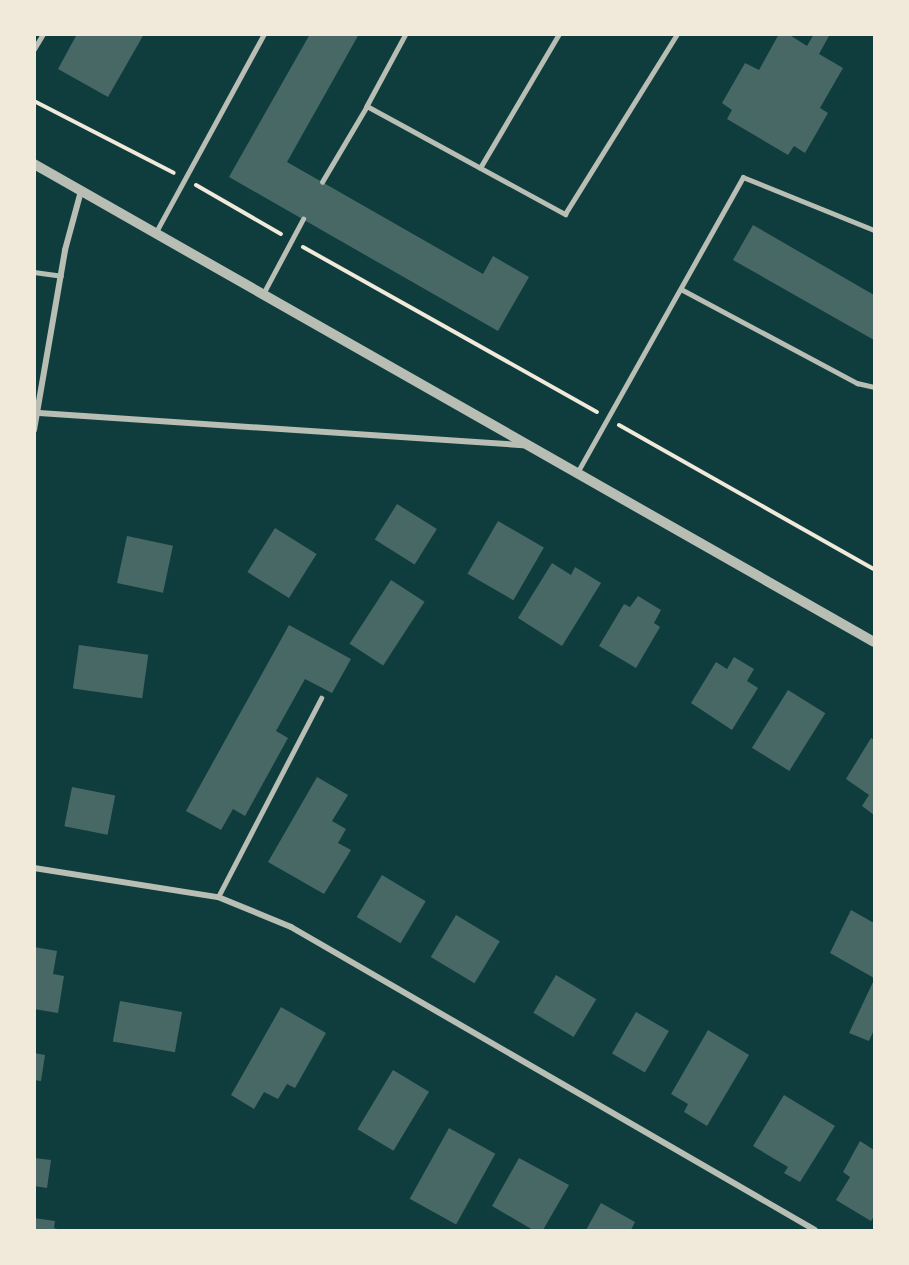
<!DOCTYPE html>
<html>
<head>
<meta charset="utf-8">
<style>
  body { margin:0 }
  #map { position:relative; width:909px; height:1265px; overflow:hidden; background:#0f3d3e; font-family:"IBM Plex Serif",serif }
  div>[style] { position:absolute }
  .building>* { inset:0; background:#486865; transform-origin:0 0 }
  .path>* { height:4px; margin:-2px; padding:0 2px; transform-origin:2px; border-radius:2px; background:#f1e9da }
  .service>* { height:4.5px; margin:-2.25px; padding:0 2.25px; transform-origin:2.25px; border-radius:2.25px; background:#b8beb3 }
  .minor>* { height:6px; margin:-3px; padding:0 3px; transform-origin:3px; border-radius:3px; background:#b8beb3 }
  .tertiary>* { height:10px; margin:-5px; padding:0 5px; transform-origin:5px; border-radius:5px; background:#b8beb3 }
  span { translate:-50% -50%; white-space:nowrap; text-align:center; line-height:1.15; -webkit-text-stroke:6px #f1e9da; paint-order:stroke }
  .frame { position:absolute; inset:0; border:36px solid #f1e9da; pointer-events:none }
</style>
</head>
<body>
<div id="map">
  <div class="building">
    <div style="clip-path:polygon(77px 34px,144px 34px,108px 97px,58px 69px)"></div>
    <div style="clip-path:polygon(310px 34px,359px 34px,287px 162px,483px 274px,493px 256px,529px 277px,498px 331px,229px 177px)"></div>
    <div style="clip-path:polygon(779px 34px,788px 34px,807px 46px,814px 34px,830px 34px,819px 54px,843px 68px,820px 108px,828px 113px,805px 153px,794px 146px,788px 155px,727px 119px,732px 110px,722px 103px,745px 63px,759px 70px)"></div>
    <div style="clip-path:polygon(753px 225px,874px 295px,874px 340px,733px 260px)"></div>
    <div style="left:397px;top:504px;width:47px;height:42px;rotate:32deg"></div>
    <div style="left:498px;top:521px;width:53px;height:61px;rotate:30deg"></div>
    <div style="left:275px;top:528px;width:49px;height:52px;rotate:32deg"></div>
    <div style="left:127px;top:536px;width:47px;height:48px;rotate:12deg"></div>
    <div style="clip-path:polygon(552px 563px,571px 575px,575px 567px,601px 583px,562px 646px,518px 618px)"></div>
    <div style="left:391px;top:580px;width:40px;height:76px;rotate:33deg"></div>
    <div style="clip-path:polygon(638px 596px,661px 610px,654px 623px,660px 627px,636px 668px,599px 646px,624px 604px,630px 607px)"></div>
    <div style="clip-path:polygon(289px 625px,351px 659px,332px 693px,305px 679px,276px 731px,288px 738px,245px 816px,233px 809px,221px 830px,186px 811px)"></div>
    <div style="left:79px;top:645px;width:70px;height:44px;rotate:8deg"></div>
    <div style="clip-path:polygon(734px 657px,754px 669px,747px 681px,758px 688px,732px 730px,691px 703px,716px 662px,727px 669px)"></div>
    <div style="left:788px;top:690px;width:44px;height:68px;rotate:32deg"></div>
    <div style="clip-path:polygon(871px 738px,874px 740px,874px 815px,862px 806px,869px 795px,846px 779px)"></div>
    <div style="clip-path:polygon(317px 777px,348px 795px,332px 821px,346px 829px,338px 843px,351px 850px,324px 894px,268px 862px)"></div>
    <div style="left:72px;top:787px;width:44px;height:40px;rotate:11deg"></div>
    <div style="left:382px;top:875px;width:51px;height:49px;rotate:31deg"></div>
    <div style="clip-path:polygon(851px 910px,874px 923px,874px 978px,830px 953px)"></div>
    <div style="left:456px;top:915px;width:51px;height:49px;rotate:31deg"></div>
    <div style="clip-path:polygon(34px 947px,57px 951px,53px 974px,64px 976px,58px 1013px,34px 1009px)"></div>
    <div style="left:556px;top:975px;width:47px;height:44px;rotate:31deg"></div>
    <div style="clip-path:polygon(874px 980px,874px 1030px,869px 1041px,849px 1033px)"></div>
    <div style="left:120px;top:1001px;width:63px;height:41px;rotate:10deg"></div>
    <div style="clip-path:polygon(281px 1007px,326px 1033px,295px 1088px,287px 1084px,278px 1099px,264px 1092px,254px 1109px,231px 1095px)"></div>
    <div style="left:636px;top:1012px;width:38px;height:48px;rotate:30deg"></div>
    <div style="clip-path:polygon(708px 1030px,749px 1055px,707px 1126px,684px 1112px,688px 1104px,671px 1094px)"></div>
    <div style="clip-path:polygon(34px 1053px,45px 1055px,41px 1081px,34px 1080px)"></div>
    <div style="left:393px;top:1070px;width:42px;height:69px;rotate:31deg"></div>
    <div style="clip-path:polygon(784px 1095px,835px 1126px,800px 1182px,784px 1173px,788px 1167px,753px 1146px)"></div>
    <div style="left:449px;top:1128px;width:53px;height:81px;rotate:29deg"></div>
    <div style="clip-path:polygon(860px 1141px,874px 1150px,874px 1216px,871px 1221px,836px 1200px,850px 1177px,843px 1172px)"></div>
    <div style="clip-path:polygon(34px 1158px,51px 1160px,47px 1188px,34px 1186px)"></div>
    <div style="clip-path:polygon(519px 1158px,569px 1185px,543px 1230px,533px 1230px,492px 1206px)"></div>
    <div style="clip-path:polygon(601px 1203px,635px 1222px,631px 1230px,586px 1230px)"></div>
    <div style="clip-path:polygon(34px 1218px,55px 1221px,54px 1228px,61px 1230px,34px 1230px)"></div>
  </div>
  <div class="path">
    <div style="left:34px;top:101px;width:157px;rotate:27.2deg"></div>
    <div style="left:196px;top:185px;width:98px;rotate:30deg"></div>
    <div style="left:303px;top:247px;width:337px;rotate:29.3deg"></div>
    <div style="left:619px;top:425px;width:293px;rotate:29.5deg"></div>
  </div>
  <div class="service">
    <div style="left:406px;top:34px;width:82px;rotate:118.4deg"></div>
    <div style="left:367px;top:106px;width:226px;rotate:28.6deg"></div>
    <div style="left:565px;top:214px;width:212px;rotate:-58.1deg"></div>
    <div style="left:34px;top:49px;width:17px;rotate:-59deg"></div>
    <div style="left:480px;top:168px;width:156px;rotate:-59.5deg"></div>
    <div style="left:322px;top:182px;width:88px;rotate:-59.4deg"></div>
    <div style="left:156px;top:232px;width:226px;rotate:-61.4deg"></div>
    <div style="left:34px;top:272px;width:27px;rotate:8deg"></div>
    <div style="left:681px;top:289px;width:200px;rotate:28.1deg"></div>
    <div style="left:857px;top:383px;width:17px;rotate:13deg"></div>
    <div style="left:263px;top:294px;width:85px;rotate:-61.9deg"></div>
    <div style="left:577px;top:473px;width:339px;rotate:-60.7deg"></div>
    <div style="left:743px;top:177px;width:141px;rotate:22deg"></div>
    <div style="left:218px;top:897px;width:224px;rotate:-62.6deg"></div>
  </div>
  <div class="minor">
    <div style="left:39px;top:413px;width:485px;rotate:3.8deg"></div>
    <div style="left:34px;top:430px;width:183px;rotate:-80.2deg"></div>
    <div style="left:65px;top:250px;width:61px;rotate:-74.8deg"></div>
    <div style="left:34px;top:868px;width:186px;rotate:9deg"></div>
    <div style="left:218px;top:897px;width:79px;rotate:22.3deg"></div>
    <div style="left:291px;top:927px;width:605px;rotate:30.04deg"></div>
  </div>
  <div class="tertiary">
    <div style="left:34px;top:164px;width:966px;rotate:29.64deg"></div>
  </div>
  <div class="frame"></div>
</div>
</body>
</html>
